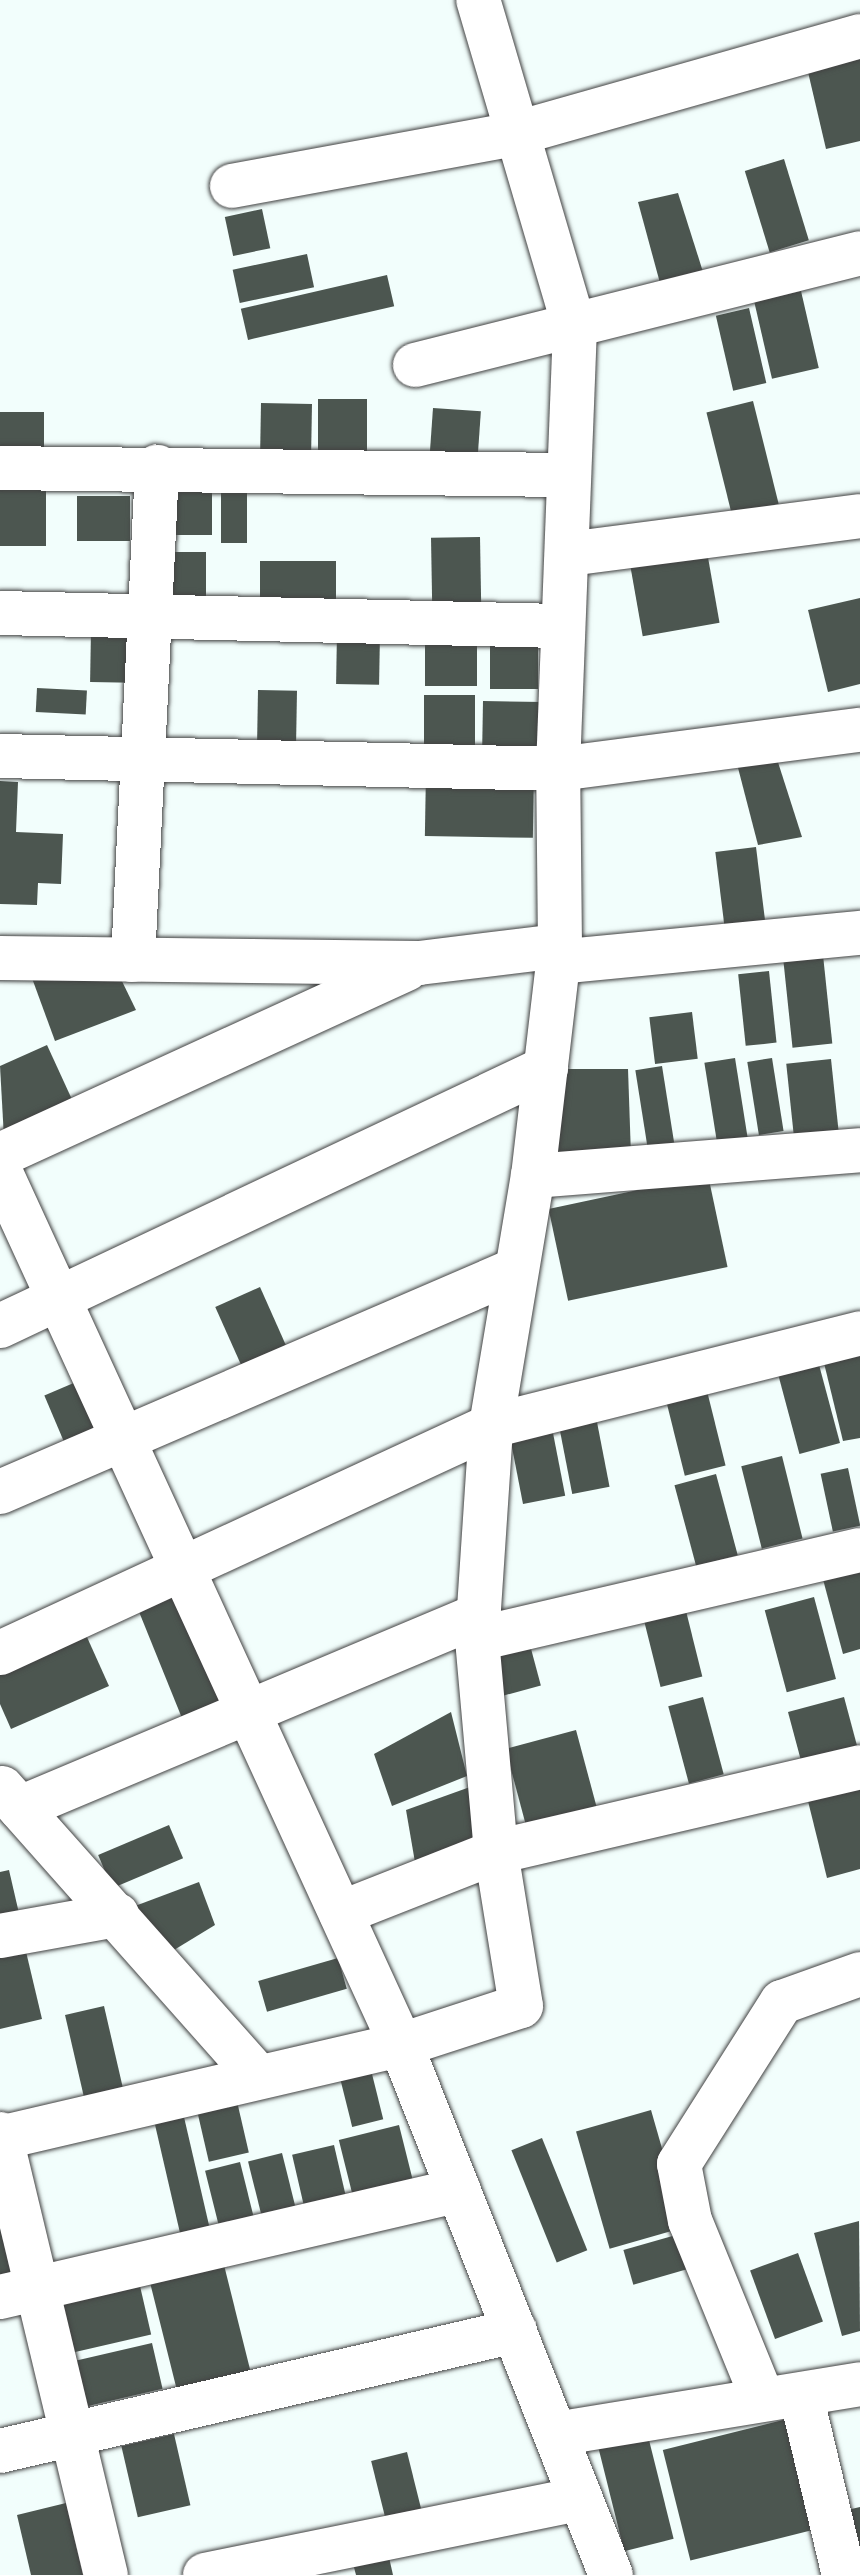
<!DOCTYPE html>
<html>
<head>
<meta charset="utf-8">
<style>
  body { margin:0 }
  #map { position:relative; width:860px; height:2575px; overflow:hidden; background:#f2fefc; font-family:"Zilla Slab",serif }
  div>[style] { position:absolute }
  .building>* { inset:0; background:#4c5650; transform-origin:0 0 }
  .roads { filter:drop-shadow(0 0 2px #424242) drop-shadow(0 0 2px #424242) }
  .minor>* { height:44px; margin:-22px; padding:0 22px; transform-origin:22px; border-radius:22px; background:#fff }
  span { translate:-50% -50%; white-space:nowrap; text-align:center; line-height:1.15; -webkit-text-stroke:8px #fff; paint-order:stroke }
</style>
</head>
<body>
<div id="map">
  <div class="building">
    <div style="clip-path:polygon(860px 59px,860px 141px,826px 149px,808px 72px)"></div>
    <div style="left:784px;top:159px;width:85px;height:41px;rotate:73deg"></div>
    <div style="clip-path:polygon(678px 193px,704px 275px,660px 283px,638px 202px)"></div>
    <div style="left:262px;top:209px;width:40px;height:38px;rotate:78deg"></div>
    <div style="left:307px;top:254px;width:34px;height:76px;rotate:78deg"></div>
    <div style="left:387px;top:275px;width:32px;height:150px;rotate:77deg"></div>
    <div style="left:801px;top:291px;width:79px;height:48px;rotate:77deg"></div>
    <div style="left:749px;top:308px;width:77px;height:34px;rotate:77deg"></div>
    <div style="left:367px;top:399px;width:65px;height:49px;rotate:90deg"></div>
    <div style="left:753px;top:401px;width:106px;height:48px;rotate:76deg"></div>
    <div style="left:261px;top:403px;width:51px;height:63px;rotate:1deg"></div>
    <div style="left:433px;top:408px;width:48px;height:52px;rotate:4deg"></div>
    <div style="left:44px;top:412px;width:48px;height:44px;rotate:90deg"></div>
    <div style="left:0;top:486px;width:46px;height:60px"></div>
    <div style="left:212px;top:490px;width:45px;height:42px;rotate:90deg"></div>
    <div style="left:221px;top:491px;width:26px;height:52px"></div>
    <div style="left:77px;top:496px;width:53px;height:45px"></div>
    <div style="left:480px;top:537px;width:77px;height:49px;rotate:89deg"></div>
    <div style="left:706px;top:546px;width:78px;height:78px;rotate:80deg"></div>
    <div style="left:168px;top:552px;width:38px;height:50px"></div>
    <div style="left:336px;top:561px;width:39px;height:76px;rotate:90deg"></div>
    <div style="clip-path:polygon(860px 598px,860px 684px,828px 692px,808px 610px)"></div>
    <div style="left:91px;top:630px;width:42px;height:52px;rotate:1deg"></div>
    <div style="left:337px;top:632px;width:43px;height:52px;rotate:1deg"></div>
    <div style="left:425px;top:639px;width:52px;height:47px"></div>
    <div style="left:490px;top:641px;width:48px;height:48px"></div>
    <div style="left:37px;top:688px;width:50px;height:24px;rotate:3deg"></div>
    <div style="left:258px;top:690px;width:39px;height:58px;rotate:1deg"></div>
    <div style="left:424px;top:695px;width:51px;height:60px"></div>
    <div style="left:483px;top:701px;width:60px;height:58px;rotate:1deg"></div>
    <div style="clip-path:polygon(776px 756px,802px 837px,758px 845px,737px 764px)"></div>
    <div style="left:426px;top:771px;width:108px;height:65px;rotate:1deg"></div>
    <div style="clip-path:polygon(0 781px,18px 782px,16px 832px,63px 834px,61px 884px,38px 883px,37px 905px,0 904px)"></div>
    <div style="left:756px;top:847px;width:86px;height:41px;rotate:83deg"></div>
    <div style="left:823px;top:955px;width:89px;height:40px;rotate:84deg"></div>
    <div style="clip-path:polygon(29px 970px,118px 973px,136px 1010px,55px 1041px)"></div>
    <div style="left:769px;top:971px;width:72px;height:31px;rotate:84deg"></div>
    <div style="left:692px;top:1012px;width:47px;height:43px;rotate:83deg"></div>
    <div style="clip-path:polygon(47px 1045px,75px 1106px,4px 1138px,0 1066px)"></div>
    <div style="left:735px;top:1058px;width:81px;height:31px;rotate:81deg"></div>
    <div style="left:772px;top:1058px;width:74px;height:25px;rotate:81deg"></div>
    <div style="left:831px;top:1059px;width:72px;height:45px;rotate:84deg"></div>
    <div style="left:662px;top:1066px;width:87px;height:27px;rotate:81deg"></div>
    <div style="clip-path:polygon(566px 1069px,628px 1069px,631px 1156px,553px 1158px)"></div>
    <div style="left:708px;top:1175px;width:94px;height:163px;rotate:78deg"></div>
    <div style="left:260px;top:1287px;width:73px;height:49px;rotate:66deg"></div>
    <div style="clip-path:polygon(860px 1355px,860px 1438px,843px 1441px,824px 1363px)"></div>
    <div style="left:818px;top:1361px;width:85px;height:42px;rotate:75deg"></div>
    <div style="left:83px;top:1379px;width:57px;height:42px;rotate:67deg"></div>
    <div style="left:705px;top:1383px;width:85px;height:42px;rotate:76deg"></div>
    <div style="left:596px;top:1417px;width:71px;height:38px;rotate:79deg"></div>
    <div style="left:553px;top:1433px;width:64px;height:43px;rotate:79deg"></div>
    <div style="left:782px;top:1456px;width:85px;height:42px;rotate:76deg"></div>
    <div style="left:848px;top:1468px;width:59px;height:28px;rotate:78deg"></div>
    <div style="left:716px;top:1474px;width:84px;height:43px;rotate:75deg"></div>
    <div style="clip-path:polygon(860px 1562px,860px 1649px,843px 1654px,821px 1572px)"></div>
    <div style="left:182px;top:1590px;width:127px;height:48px;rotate:68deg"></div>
    <div style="left:682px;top:1595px;width:84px;height:43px;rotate:76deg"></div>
    <div style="left:814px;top:1597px;width:85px;height:51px;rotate:75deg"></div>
    <div style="clip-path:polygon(82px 1626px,109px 1686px,11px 1729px,0 1704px,0 1663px)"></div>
    <div style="left:530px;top:1645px;width:42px;height:42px;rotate:75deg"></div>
    <div style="left:703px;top:1697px;width:80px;height:36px;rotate:75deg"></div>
    <div style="left:844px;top:1697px;width:52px;height:58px;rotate:75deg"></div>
    <div style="clip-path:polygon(451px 1712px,467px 1776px,392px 1806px,374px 1754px)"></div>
    <div style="left:576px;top:1730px;width:79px;height:73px;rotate:75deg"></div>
    <div style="clip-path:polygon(860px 1785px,860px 1869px,827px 1878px,806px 1793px)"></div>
    <div style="clip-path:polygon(470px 1787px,477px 1856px,417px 1874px,406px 1810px)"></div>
    <div style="left:169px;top:1825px;width:36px;height:77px;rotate:67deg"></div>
    <div style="clip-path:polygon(9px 1870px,21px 1922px,0 1926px,0 1872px)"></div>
    <div style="clip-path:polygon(199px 1882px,215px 1925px,174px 1950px,135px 1906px)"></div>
    <div style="clip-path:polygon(23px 1939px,42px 2019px,0 2029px,0 1944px)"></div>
    <div style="left:338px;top:1958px;width:32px;height:83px;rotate:74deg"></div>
    <div style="left:104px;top:2006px;width:91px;height:40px;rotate:77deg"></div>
    <div style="left:369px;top:2062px;width:59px;height:32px;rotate:76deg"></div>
    <div style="left:236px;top:2097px;width:57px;height:41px;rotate:77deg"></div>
    <div style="left:651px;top:2110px;width:122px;height:78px;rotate:74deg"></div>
    <div style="left:184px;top:2117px;width:122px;height:30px;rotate:77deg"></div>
    <div style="left:399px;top:2125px;width:73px;height:62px;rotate:76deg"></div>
    <div style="left:542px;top:2138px;width:121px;height:33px;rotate:68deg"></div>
    <div style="left:334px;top:2145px;width:66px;height:43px;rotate:77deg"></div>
    <div style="left:282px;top:2153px;width:68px;height:35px;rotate:76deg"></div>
    <div style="left:240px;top:2162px;width:71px;height:36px;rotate:76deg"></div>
    <div style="clip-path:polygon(0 2210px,20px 2288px,0 2293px)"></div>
    <div style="clip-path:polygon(859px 2221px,860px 2331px,842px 2336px,814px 2233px)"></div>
    <div style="left:683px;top:2233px;width:36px;height:62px;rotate:74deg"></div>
    <div style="left:798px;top:2253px;width:73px;height:51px;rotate:70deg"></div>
    <div style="left:224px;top:2265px;width:110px;height:76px;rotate:76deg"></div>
    <div style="left:137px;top:2273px;width:63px;height:89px;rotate:77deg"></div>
    <div style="left:152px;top:2343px;width:47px;height:83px;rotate:77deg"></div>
    <div style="left:787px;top:2419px;width:114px;height:128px;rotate:76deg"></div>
    <div style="left:174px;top:2434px;width:73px;height:54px;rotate:77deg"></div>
    <div style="left:648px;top:2436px;width:106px;height:51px;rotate:76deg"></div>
    <div style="left:407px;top:2452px;width:63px;height:37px;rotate:76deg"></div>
    <div style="clip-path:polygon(66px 2503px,83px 2575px,31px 2575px,17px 2515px)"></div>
    <div style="clip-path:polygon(860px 2507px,860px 2565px,847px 2510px)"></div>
    <div style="clip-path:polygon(386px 2544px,393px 2575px,356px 2575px,350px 2552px)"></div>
  </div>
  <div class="roads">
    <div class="minor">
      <div style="left:232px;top:186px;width:287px;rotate:-10.4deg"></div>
      <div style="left:514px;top:134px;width:360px;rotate:-15.8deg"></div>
      <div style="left:415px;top:365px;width:459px;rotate:-14.1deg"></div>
      <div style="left:0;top:468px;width:566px;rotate:0.71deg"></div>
      <div style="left:568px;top:554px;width:294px;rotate:-7.4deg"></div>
      <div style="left:0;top:613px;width:562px;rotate:1.33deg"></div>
      <div style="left:0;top:756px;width:558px;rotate:1.33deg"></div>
      <div style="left:558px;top:769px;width:305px;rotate:-7.4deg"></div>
      <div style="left:0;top:958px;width:419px;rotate:0.7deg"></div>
      <div style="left:419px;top:963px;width:142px;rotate:-6.9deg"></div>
      <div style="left:133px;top:960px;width:494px;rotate:-87.2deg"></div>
      <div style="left:557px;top:962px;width:304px;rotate:-5.5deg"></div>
      <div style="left:0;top:1155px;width:447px;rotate:-24.6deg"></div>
      <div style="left:0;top:1171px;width:962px;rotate:65.35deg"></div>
      <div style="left:401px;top:2045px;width:570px;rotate:68.39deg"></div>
      <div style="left:533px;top:1176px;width:328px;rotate:-4.5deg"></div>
      <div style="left:0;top:1326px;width:604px;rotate:-25.29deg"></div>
      <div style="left:0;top:1492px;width:559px;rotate:-23.31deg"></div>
      <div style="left:477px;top:1639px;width:393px;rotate:-13.1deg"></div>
      <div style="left:0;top:1653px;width:541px;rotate:-24.81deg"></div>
      <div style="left:491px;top:1426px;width:381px;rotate:-14.1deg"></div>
      <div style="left:2px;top:1788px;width:383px;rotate:48.4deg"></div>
      <div style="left:20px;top:1808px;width:498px;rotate:-22.8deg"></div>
      <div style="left:341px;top:1913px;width:167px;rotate:-21.5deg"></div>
      <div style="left:496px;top:1852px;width:374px;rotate:-13.1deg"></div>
      <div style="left:0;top:1936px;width:119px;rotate:-10.2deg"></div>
      <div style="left:0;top:2134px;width:454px;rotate:76.5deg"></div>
      <div style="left:0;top:2138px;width:412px;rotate:-13.1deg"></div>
      <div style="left:401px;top:2045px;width:126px;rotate:-18deg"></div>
      <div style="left:521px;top:2006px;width:156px;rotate:-99.2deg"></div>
      <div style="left:496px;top:1852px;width:214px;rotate:-95.1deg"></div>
      <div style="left:477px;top:1639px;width:213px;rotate:-86.2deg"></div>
      <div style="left:491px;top:1426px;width:254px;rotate:-80.5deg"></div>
      <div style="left:533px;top:1176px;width:232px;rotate:-83.3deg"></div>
      <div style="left:560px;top:946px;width:177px;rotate:-90.6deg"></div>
      <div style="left:558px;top:769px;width:440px;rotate:-87.8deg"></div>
      <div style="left:575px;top:329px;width:343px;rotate:-106.4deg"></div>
      <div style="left:0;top:2297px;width:471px;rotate:-13.1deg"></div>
      <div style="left:801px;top:2395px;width:185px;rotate:76.6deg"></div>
      <div style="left:762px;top:2397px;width:190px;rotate:-112.2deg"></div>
      <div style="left:690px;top:2221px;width:58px;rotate:-100.9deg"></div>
      <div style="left:679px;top:2164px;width:192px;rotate:-57.6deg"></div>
      <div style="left:782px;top:2002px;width:83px;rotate:-19.7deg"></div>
      <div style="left:556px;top:2434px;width:308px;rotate:-9.3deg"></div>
      <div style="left:0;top:2451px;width:529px;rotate:-13.12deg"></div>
      <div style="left:205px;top:2575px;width:383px;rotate:-11.5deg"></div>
    </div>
  </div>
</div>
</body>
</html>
